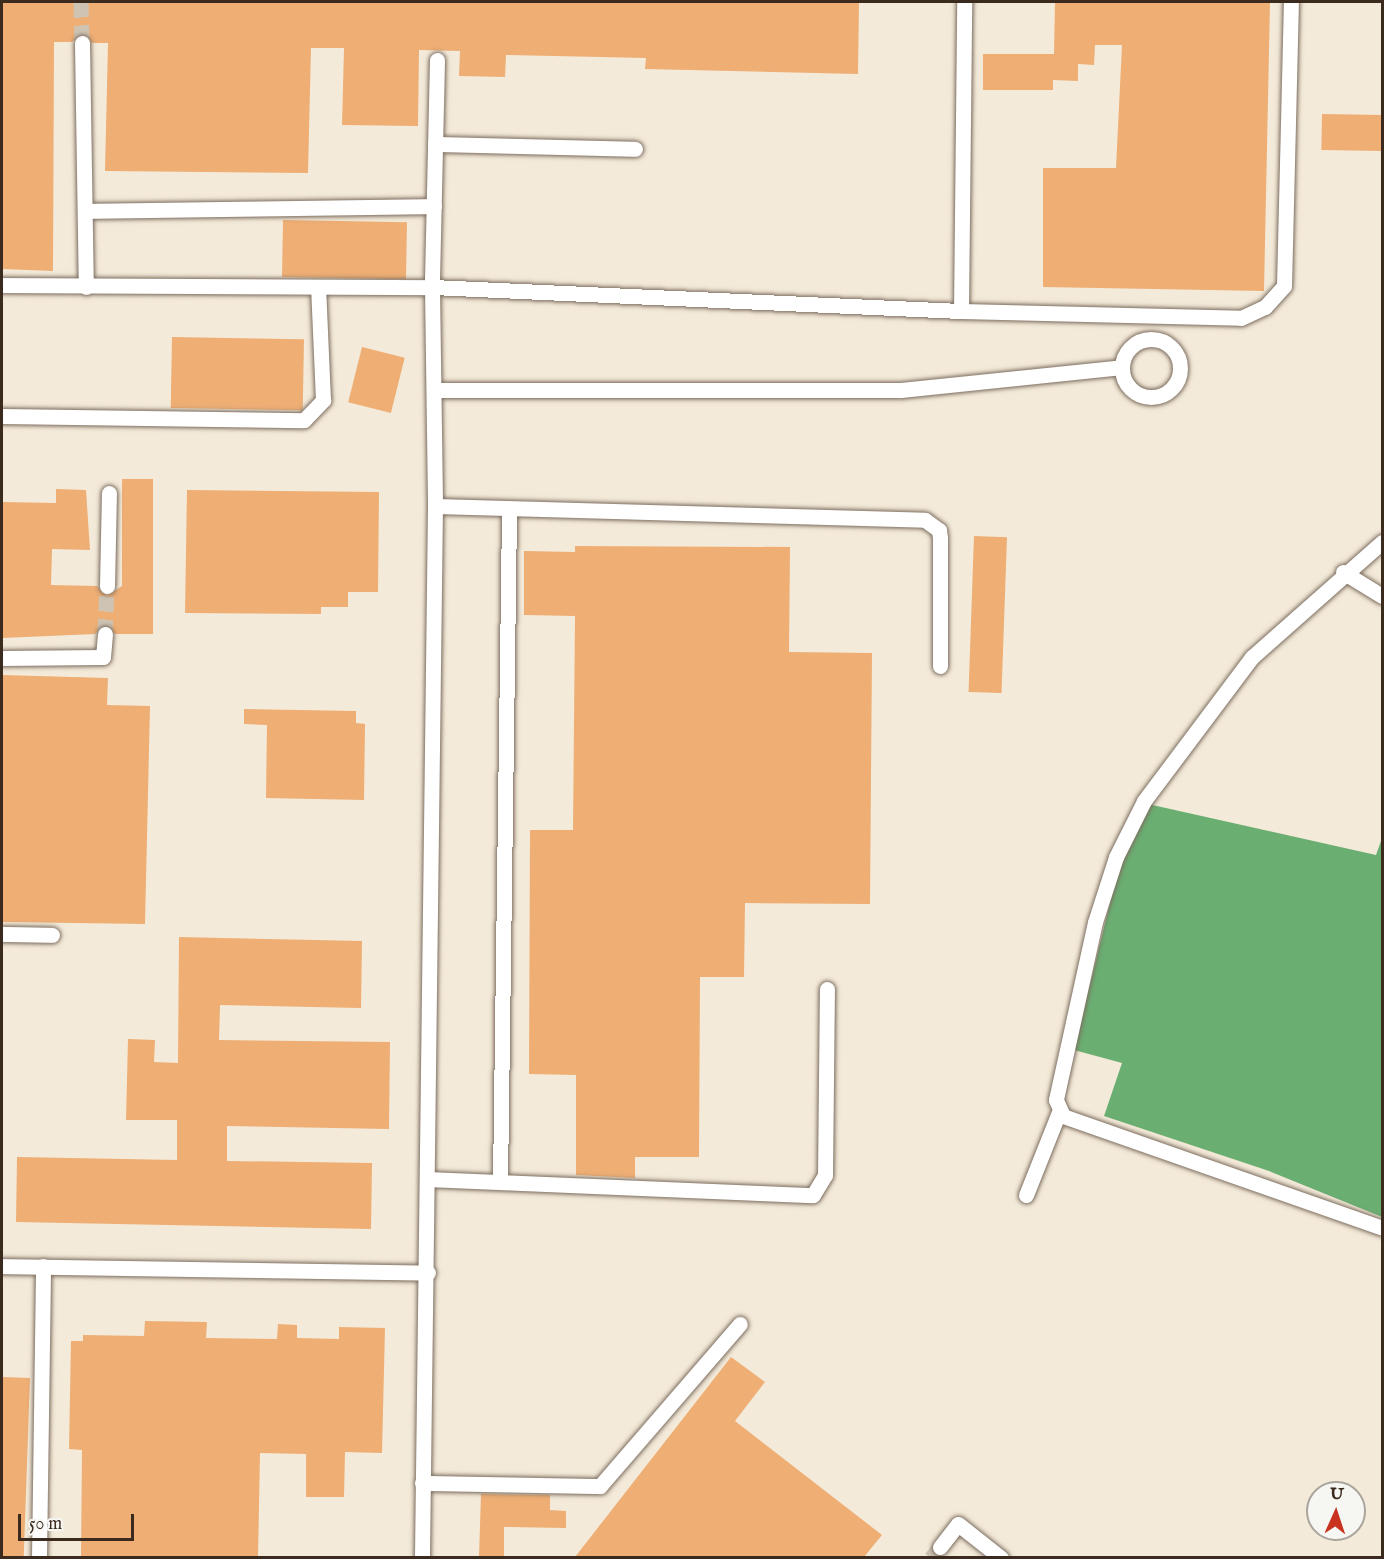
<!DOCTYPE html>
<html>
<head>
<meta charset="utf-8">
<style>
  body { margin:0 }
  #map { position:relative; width:1384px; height:1559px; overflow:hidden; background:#f4ead9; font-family:"IM FELL English",serif }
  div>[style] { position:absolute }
  .forest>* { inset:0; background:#6bae72 }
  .building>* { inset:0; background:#eeae74; transform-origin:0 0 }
  .minor-tunnel>* { height:15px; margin-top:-7.5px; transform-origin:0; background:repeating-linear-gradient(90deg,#cfc4b4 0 15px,transparent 0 23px) }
  .roads { filter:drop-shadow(0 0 2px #7c6d5f) drop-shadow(0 0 2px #7c6d5f) }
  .minor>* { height:15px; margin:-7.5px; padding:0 7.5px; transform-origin:7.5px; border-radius:7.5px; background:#fff }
  .minor>.ring { margin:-7.5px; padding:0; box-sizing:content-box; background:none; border:15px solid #fff; border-radius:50% }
  span { translate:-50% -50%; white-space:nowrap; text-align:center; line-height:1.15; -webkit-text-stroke:4.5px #f6f6f2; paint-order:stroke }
  .frame { position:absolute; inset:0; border:3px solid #3b2a1e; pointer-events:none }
  .north { position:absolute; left:1306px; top:1481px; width:60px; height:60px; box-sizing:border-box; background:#f6f6f2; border:2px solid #aba49d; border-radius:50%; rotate:3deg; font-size:16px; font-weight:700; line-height:24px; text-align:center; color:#3b2a1e }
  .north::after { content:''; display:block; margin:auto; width:21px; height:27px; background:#c8321e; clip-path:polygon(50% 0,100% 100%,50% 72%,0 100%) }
  .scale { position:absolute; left:18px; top:1514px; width:116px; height:27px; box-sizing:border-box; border:3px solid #3b2a1e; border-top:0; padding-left:8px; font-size:18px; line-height:21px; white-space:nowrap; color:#3b2a1e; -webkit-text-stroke:4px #f6f6f2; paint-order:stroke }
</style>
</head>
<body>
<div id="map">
  <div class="forest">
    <div style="clip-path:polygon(1148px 804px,1376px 855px,1382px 838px,1382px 1217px,1269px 1171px,1104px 1116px,1122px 1063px,1074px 1050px,1119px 866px)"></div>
  </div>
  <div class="building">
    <div style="clip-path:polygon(2px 2px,859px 2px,858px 74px,645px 69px,646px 58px,506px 55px,505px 77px,459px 76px,460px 51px,419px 50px,418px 126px,342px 125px,344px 48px,311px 48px,308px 173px,105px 171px,108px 43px,92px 43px,81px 33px,72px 42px,54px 42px,53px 271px,2px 269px)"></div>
    <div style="clip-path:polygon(1055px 2px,1270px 2px,1264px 291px,1043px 287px,1043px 168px,1116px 168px,1122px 45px,1095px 45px,1094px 65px,1078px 64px,1078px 81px,1053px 80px,1053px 90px,983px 90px,983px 54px,1054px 54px)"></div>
    <div style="left:1322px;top:114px;width:61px;height:36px;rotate:1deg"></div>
    <div style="left:283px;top:220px;width:124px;height:57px;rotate:1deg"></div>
    <div style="left:172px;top:337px;width:132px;height:71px;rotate:1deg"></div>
    <div style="left:362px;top:347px;width:44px;height:57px;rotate:14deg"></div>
    <div style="clip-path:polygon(122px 479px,153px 479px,153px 634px,115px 634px,105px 624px,95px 634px,2px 638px,2px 502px,56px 503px,56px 489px,86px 490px,90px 550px,52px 549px,51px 585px,97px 586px,107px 596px,122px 586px)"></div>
    <div style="clip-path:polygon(187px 490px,379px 492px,378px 592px,348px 592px,348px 607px,321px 607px,321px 614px,185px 613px)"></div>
    <div style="left:974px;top:536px;width:33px;height:156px;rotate:2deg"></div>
    <div style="clip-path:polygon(575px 546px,790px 547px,789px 652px,872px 653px,870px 904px,745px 903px,744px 977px,700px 977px,699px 1157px,635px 1157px,635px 1178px,576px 1175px,576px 1075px,529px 1074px,530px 830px,573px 830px,575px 616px,524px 615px,524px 551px,575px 552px)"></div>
    <div style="clip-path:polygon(2px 675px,108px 678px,107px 705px,150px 706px,145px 924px,3px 922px)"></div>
    <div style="clip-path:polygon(244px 709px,356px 711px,356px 723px,365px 724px,364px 800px,266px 798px,267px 725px,244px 724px)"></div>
    <div style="clip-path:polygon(179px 937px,362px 941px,361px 1008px,220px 1005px,219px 1040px,390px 1042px,389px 1129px,227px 1126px,227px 1161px,372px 1163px,371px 1229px,16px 1222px,17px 1157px,177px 1160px,177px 1120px,126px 1120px,128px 1039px,155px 1040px,154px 1062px,178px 1063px)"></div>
    <div style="clip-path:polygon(145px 1321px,207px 1322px,206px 1338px,277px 1339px,278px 1324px,297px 1325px,297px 1338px,339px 1339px,339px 1327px,385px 1328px,382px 1453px,345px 1452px,344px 1497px,306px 1497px,306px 1454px,260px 1453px,258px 1557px,81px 1557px,82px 1450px,69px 1449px,71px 1341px,83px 1341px,83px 1335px,144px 1336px)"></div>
    <div style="clip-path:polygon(731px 1357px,765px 1382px,735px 1421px,882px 1535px,864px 1557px,575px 1557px)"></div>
    <div style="left:2px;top:1377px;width:28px;height:180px;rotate:2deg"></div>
    <div style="clip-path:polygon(481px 1494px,550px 1495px,550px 1510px,566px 1511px,566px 1528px,504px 1527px,504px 1557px,479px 1557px)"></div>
  </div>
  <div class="minor-tunnel">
    <div style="left:81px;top:2px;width:41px;rotate:88.6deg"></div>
    <div style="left:105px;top:634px;width:48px;rotate:-87.6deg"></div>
    <div style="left:931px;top:1558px;width:14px;rotate:-51deg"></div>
  </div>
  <div class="roads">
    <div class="minor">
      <div style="left:82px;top:43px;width:244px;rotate:89.1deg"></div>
      <div style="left:437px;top:60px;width:227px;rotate:91.3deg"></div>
      <div style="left:432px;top:287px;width:530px;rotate:2.6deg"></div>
      <div style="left:961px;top:311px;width:280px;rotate:1.4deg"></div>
      <div style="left:1241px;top:318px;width:26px;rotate:-25deg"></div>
      <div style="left:1265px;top:307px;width:28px;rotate:-48deg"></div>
      <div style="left:1284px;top:286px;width:284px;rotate:-88.6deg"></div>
      <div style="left:435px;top:144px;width:200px;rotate:1.4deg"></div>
      <div style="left:85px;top:211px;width:349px;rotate:-0.8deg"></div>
      <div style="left:2px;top:285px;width:430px;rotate:0.3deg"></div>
      <div style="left:432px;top:287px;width:219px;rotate:89.2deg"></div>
      <div style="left:435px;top:506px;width:1052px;rotate:90.71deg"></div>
      <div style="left:961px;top:311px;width:309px;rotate:-89.4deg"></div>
      <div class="ring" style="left:1122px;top:339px;width:43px;height:43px"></div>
      <div style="left:434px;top:390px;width:467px"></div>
      <div style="left:901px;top:390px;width:222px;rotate:-5.9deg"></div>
      <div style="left:2px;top:416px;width:302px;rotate:0.8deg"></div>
      <div style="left:304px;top:420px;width:28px;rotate:-46deg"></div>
      <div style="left:323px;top:400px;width:113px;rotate:-92.5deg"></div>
      <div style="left:435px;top:506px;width:490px;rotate:1.6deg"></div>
      <div style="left:925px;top:520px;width:17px;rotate:36deg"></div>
      <div style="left:939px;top:530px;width:8px;rotate:83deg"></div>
      <div style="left:940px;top:538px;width:128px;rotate:90deg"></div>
      <div style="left:1382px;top:542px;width:174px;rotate:138.5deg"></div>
      <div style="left:1252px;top:657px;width:180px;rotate:126.9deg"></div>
      <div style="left:1144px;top:801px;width:63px;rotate:116.6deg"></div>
      <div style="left:1116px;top:857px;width:68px;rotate:107.9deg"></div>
      <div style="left:1095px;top:922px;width:182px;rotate:102.4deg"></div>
      <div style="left:1056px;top:1100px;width:17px;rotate:66deg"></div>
      <div style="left:1063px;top:1116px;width:338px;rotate:19.3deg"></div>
      <div style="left:1343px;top:572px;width:46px;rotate:31.6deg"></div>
      <div style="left:107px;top:586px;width:93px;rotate:-88.8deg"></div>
      <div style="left:2px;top:658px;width:101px;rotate:-0.6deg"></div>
      <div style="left:103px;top:657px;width:23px;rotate:-85deg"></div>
      <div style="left:2px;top:934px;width:50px;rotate:1.1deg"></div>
      <div style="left:427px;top:1179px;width:386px;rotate:2.4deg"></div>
      <div style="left:813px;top:1195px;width:23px;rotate:-59deg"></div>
      <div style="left:825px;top:1175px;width:186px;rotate:-89.4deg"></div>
      <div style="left:500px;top:1182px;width:672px;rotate:-89.23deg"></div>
      <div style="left:1026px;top:1195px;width:89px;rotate:-68.3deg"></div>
      <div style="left:2px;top:1266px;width:426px;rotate:0.9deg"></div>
      <div style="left:422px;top:1483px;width:178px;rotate:1deg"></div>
      <div style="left:600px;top:1486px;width:214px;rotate:-49.2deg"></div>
      <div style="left:940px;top:1547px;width:29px;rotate:-52deg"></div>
      <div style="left:958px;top:1524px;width:55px;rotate:38.3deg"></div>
      <div style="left:39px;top:1558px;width:292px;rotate:-89.2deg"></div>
    </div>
  </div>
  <div class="frame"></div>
  <div class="north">U</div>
  <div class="scale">50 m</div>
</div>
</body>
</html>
